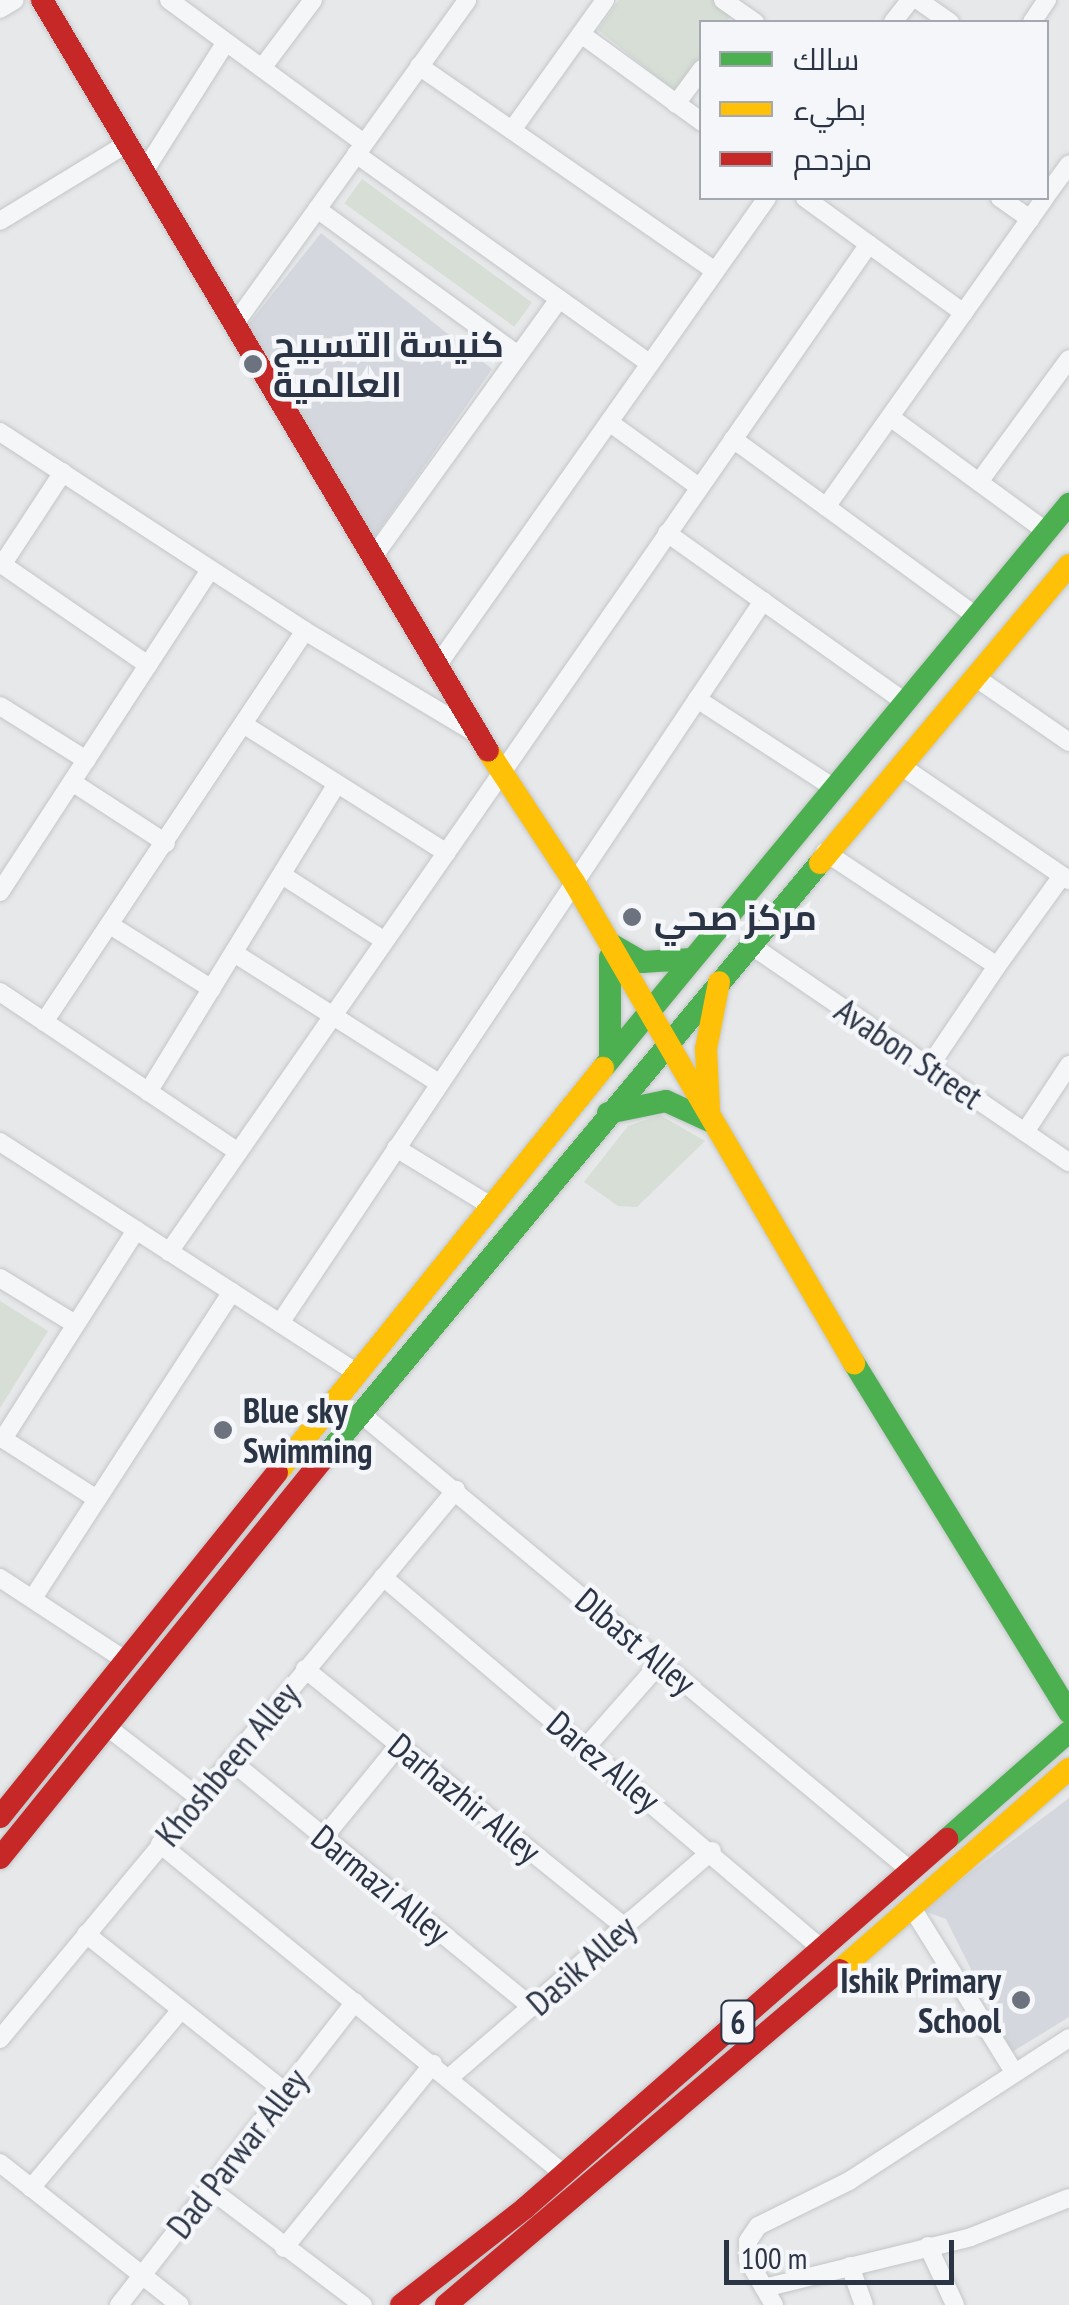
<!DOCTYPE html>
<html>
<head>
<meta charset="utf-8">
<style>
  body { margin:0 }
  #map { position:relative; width:1069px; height:2305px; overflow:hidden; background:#e6e8ea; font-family:"PT Sans Narrow",Cairo,sans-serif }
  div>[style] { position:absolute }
  .built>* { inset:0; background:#d4d7dd }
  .green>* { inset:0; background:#d6ded6; transform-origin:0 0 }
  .roads { filter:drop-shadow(0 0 2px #c4c6c8) drop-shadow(0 0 2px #c4c6c8) }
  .street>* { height:18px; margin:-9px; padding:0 9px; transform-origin:9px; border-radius:9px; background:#f5f6f7 }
  .fast>* { height:22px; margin:-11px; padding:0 11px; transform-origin:11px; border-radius:11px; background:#4caf50 }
  .slow>* { height:22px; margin:-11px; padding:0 11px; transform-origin:11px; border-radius:11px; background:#ffc107 }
  .jam>* { height:22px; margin:-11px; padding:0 11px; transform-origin:11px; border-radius:11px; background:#c62828 }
  .dots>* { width:28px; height:28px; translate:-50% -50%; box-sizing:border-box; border:5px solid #f4f6f9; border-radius:50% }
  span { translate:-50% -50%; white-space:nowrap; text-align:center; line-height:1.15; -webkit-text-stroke:9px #f4f6f9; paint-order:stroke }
  .shield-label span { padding:2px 8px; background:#f4f6f9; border:2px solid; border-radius:8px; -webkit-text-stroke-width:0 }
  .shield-label { font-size:32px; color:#2b3445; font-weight:700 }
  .poi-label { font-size:35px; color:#2b3445; font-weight:700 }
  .left { translate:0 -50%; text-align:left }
  .right { translate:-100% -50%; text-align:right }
  .street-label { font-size:35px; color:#2b3445 }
  .legend { position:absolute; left:699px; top:20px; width:350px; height:180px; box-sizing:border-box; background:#f4f6f9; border:2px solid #a4a8b1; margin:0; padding:12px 18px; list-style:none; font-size:30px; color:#2b3445 }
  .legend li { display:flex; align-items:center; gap:20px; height:50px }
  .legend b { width:50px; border:2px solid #a4a8b1 }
  .scale { position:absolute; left:724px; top:2240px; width:230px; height:45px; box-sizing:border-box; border:5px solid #2b3445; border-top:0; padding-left:12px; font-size:30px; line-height:35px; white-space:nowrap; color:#2b3445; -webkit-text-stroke:8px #f4f6f9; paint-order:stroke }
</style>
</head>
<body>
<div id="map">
  <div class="built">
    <div style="clip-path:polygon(321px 233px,492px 369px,373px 539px,247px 326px)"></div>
    <div style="clip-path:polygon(1069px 1798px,1069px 2017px,1012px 2052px,946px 1919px,921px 1910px)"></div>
  </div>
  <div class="green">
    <div style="clip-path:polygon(619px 0,713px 0,732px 15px,726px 22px,702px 22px,701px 57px,676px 92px,598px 30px)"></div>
    <div style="left:362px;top:179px;width:210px;height:30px;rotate:36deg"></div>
    <div style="clip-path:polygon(660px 1115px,705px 1141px,637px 1207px,618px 1206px,584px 1182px,628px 1126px)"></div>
    <div style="clip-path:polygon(0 1301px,48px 1331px,0 1408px)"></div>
  </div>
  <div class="roads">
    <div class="street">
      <div style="left:169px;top:0;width:242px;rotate:36.3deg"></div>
      <div style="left:723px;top:0;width:39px;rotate:35deg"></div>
      <div style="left:918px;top:0;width:39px;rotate:35deg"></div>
      <div style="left:0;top:9px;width:17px;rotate:-31deg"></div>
      <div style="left:893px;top:22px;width:28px;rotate:-52deg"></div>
      <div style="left:1032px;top:22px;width:27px;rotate:-56deg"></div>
      <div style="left:581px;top:34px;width:150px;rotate:36deg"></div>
      <div style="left:419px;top:66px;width:360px;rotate:34.7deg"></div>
      <div style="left:262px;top:68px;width:85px;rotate:-53.1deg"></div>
      <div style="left:676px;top:104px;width:44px;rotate:-53.4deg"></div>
      <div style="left:512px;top:130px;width:160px;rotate:-54.4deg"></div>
      <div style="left:356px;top:154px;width:361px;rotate:35.5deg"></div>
      <div style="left:145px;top:170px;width:151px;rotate:-57.7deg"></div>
      <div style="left:1046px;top:196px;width:39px;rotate:-54deg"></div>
      <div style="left:805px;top:198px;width:196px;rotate:35.9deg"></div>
      <div style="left:1000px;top:198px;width:37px;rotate:35deg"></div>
      <div style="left:317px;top:209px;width:248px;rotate:36deg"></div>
      <div style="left:0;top:221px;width:150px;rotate:-31.4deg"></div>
      <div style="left:236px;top:322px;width:396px;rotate:-54.3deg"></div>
      <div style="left:890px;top:417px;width:193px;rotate:36.2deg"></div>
      <div style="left:609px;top:422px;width:111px;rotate:35.8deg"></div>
      <div style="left:0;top:432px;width:364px;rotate:33.1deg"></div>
      <div style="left:305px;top:631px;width:203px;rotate:30.9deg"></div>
      <div style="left:733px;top:439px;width:301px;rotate:36.1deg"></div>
      <div style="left:979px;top:482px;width:152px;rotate:-53.8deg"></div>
      <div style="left:826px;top:507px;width:379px;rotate:-54.7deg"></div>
      <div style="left:667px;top:533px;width:292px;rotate:35.4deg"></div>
      <div style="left:376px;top:553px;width:313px;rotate:-54.2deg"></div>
      <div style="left:0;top:563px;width:180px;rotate:34.6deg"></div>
      <div style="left:2px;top:565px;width:111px;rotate:-56.7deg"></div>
      <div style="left:439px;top:663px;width:569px;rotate:-54.8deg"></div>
      <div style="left:975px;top:677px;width:114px;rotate:34.7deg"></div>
      <div style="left:697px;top:699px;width:163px;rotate:33deg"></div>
      <div style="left:0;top:706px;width:102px;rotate:32.1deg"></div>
      <div style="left:243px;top:724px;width:241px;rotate:32.3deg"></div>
      <div style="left:901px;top:766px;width:203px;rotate:34.2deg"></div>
      <div style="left:72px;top:782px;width:112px;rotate:33deg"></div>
      <div style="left:825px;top:852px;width:206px;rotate:33.5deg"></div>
      <div style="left:997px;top:966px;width:122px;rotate:124deg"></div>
      <div style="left:282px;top:875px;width:122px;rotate:32.7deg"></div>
      <div style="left:0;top:892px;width:384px;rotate:-56.9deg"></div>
      <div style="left:110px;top:925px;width:120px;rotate:32.1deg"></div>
      <div style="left:749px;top:944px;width:387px;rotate:34.3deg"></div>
      <div style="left:234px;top:953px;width:243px;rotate:32.4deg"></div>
      <div style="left:997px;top:966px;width:111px;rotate:-54.2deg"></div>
      <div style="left:0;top:992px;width:287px;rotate:33.9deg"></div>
      <div style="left:44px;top:1022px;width:470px;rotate:-56.3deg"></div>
      <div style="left:148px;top:1092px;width:361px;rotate:-58.5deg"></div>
      <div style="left:1025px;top:1132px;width:80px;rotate:-56.7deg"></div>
      <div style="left:0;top:1142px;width:425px;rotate:32.9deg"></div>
      <div style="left:396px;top:1148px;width:111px;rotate:31.4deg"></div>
      <div style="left:169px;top:1252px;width:1227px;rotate:-55.22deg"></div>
      <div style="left:0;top:1278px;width:88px;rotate:31.5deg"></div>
      <div style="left:280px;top:1323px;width:869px;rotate:-56.22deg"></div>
      <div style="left:360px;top:1413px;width:716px;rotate:39.73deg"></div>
      <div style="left:0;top:1437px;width:115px;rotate:32.6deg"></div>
      <div style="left:3px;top:1439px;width:248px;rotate:-57.5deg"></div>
      <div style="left:383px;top:1577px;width:575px;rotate:40.28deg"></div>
      <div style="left:0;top:1578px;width:149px;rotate:33.3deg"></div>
      <div style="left:33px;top:1598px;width:365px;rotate:-57deg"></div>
      <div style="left:305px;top:1669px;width:411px;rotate:38.9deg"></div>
      <div style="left:106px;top:1726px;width:116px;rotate:37.7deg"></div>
      <div style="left:587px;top:1746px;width:112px;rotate:-48.6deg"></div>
      <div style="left:230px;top:1760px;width:390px;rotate:39.3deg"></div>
      <div style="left:324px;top:1837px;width:119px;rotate:-50.8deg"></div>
      <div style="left:160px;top:1844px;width:522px;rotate:39.24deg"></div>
      <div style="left:912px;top:1908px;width:193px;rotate:58.1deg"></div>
      <div style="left:86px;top:1934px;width:254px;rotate:38.4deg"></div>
      <div style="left:0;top:2039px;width:714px;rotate:-50.29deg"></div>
      <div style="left:450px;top:2077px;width:346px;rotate:-40.8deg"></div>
      <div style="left:0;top:2163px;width:229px;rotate:38.3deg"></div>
      <div style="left:31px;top:2188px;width:233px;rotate:-49.9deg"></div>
      <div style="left:210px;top:2189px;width:192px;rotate:37.2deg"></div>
      <div style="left:928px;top:2246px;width:65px;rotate:65.4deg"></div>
      <div style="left:284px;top:2248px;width:237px;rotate:-51deg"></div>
      <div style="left:850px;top:2266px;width:41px;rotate:70.3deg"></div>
      <div style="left:764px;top:2288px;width:213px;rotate:-13.8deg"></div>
      <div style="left:971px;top:2237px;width:105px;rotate:-21.7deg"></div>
      <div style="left:119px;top:2305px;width:384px;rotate:-52.1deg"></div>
      <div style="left:774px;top:2305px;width:52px;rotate:-120deg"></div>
      <div style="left:748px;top:2260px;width:19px;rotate:-90deg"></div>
      <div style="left:748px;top:2241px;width:18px;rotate:-56deg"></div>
      <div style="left:758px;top:2226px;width:102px;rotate:-26.3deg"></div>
      <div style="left:849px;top:2181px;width:262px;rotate:-33deg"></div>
    </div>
    <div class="fast">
      <div style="left:611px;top:944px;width:36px;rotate:30deg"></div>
      <div style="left:642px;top:962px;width:50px;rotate:-3.4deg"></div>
      <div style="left:610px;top:957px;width:102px;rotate:90deg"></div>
      <div style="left:603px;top:1068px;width:732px;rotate:-50.44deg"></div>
      <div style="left:608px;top:1113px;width:59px;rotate:-11.7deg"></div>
      <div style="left:666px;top:1101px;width:51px;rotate:24.5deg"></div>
      <div style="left:854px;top:1363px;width:410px;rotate:58.4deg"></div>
      <div style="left:323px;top:1459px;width:776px;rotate:-50.18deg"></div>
      <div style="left:947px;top:1839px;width:162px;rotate:-41.3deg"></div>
    </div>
    <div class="slow">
      <div style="left:488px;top:751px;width:157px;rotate:56.7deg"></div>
      <div style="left:574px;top:882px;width:557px;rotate:59.8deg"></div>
      <div style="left:820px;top:863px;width:388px;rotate:-50.1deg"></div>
      <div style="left:709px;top:1109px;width:60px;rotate:-92.9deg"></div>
      <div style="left:706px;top:1049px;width:68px;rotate:-79deg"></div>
      <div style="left:277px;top:1473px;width:520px;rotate:-51.17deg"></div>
      <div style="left:840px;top:1970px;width:305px;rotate:-41.3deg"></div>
    </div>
    <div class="jam">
      <div style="left:42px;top:0;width:873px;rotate:59.29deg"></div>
      <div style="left:0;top:1817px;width:442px;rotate:-51.2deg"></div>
      <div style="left:0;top:1858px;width:513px;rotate:-51.01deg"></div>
      <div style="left:401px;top:2305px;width:157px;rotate:-38deg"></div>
      <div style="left:525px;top:2208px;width:561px;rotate:-41.17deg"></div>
      <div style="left:446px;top:2305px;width:517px;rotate:-40.37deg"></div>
    </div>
  </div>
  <div class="dots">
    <div style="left:253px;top:364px;background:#6c737f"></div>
    <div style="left:632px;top:917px;background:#6c737f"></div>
    <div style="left:223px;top:1430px;background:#6c737f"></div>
    <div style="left:1021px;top:2000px;background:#6c737f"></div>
  </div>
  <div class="shield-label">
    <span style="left:738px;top:2022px">6</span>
  </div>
  <div class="poi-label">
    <span class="left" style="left:273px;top:364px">كنيسة التسبيح<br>العالمية</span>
    <span class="left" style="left:654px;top:917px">مركز صحي</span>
    <span class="left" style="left:243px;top:1430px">Blue sky<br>Swimming</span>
    <span class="right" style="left:1001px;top:2000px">Ishik Primary<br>School</span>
  </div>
  <div class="street-label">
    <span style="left:909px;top:1053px;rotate:34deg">Avabon Street</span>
    <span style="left:636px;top:1641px;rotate:40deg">Dlbast Alley</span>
    <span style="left:604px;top:1761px;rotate:40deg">Darez Alley</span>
    <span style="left:227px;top:1764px;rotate:-50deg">Khoshbeen Alley</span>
    <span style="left:465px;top:1798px;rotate:39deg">Darhazhir Alley</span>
    <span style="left:381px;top:1884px;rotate:39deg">Darmazi Alley</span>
    <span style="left:581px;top:1965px;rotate:-41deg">Dasik Alley</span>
    <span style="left:237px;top:2153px;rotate:-52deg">Dad Parwar Alley</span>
  </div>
  <ul class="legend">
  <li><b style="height:12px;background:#4caf50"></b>سالك</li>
  <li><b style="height:12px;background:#ffc107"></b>بطيء</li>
  <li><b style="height:12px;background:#c62828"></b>مزدحم</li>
  </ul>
  <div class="scale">100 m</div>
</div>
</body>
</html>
